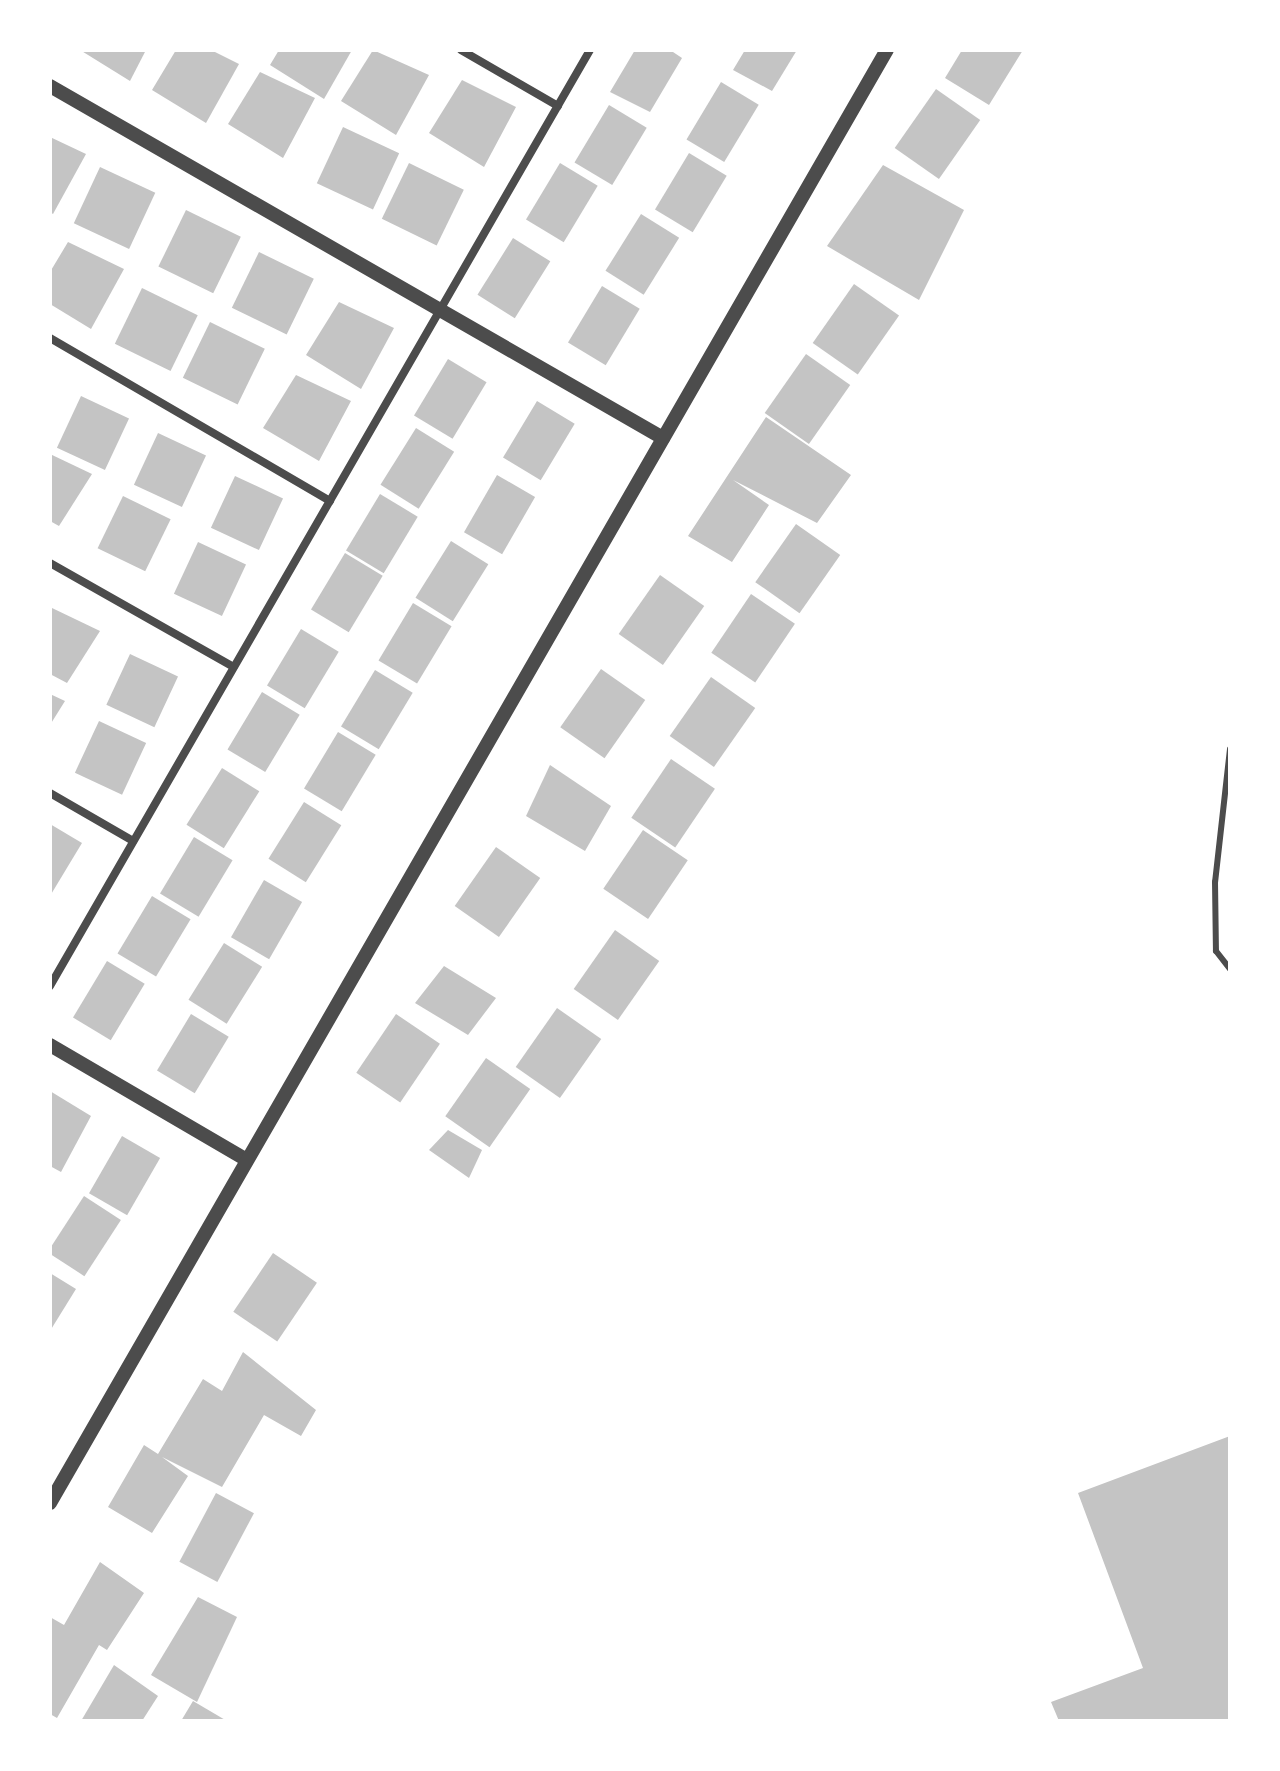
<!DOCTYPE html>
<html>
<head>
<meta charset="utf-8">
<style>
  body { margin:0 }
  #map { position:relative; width:1280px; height:1771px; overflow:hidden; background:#fff; font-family:Commissioner,sans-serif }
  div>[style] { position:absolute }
  .building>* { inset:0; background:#c4c4c4; transform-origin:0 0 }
  .service>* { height:6px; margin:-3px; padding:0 3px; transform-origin:3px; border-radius:3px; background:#4c4c4c }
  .minor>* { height:8px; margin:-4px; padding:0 4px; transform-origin:4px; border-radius:4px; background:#4c4c4c }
  .tertiary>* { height:14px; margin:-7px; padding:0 7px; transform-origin:7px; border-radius:7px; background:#4c4c4c }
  span { translate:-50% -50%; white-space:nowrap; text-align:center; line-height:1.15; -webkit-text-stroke:6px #fff; paint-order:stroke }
  .frame { position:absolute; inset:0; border:52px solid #fff; pointer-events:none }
</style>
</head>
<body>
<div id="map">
  <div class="building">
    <div style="clip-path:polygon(80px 50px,146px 50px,130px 81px)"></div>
    <div style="clip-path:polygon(176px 50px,211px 50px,239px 64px,206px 123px,152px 90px)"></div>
    <div style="clip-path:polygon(279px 50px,352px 50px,324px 99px,270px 65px)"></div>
    <div style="clip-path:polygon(373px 50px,429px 75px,396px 135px,341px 101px)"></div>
    <div style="clip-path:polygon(635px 50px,670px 50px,682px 58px,650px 112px,610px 92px)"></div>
    <div style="clip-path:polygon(745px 50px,797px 50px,772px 91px,733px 70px)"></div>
    <div style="clip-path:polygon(962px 50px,1023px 50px,989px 105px,945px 78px)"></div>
    <div style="clip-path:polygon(260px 72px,315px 98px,283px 158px,228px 124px)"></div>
    <div style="clip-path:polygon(462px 80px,516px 107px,484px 167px,429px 133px)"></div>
    <div style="left:721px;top:82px;width:44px;height:67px;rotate:31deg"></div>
    <div style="left:936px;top:89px;width:54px;height:72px;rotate:35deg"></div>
    <div style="left:609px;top:105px;width:44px;height:67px;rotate:31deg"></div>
    <div style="left:343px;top:127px;width:62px;height:62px;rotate:25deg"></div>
    <div style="clip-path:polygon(50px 137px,86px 154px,53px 214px,50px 212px)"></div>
    <div style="left:689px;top:153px;width:44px;height:66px;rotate:31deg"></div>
    <div style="left:409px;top:163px;width:61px;height:62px;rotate:26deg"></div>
    <div style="left:560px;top:163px;width:44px;height:66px;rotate:31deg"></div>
    <div style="clip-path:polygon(883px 165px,964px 210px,919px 300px,827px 246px)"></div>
    <div style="left:100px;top:167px;width:61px;height:62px;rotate:25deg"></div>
    <div style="left:186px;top:210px;width:61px;height:63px;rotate:26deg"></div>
    <div style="left:641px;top:214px;width:45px;height:67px;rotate:32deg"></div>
    <div style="left:513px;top:238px;width:44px;height:67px;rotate:32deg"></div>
    <div style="clip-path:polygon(68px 242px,124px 269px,91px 329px,50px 304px,50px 272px)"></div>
    <div style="left:259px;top:252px;width:61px;height:62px;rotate:26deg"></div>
    <div style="left:854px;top:284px;width:55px;height:72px;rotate:35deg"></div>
    <div style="left:602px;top:286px;width:44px;height:66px;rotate:31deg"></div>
    <div style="left:142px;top:288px;width:62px;height:62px;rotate:26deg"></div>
    <div style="clip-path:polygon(339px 302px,394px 328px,361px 389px,306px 355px)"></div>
    <div style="left:210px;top:322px;width:61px;height:62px;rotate:26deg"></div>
    <div style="left:806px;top:354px;width:54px;height:72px;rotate:35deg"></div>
    <div style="left:448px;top:359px;width:45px;height:66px;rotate:31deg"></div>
    <div style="clip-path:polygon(296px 375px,351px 401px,319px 461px,263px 428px)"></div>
    <div style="left:81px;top:396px;width:53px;height:57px;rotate:25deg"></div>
    <div style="left:537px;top:401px;width:44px;height:66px;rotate:31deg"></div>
    <div style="clip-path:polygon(766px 417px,851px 475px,817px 523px,733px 480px,769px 505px,732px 562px,688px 536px)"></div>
    <div style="left:416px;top:428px;width:45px;height:67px;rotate:32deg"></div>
    <div style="left:158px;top:433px;width:53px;height:57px;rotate:25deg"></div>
    <div style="clip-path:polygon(50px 454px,92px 474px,59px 526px,50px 521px)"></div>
    <div style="left:497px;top:475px;width:44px;height:66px;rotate:30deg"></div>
    <div style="left:235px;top:476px;width:53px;height:57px;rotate:25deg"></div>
    <div style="left:380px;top:494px;width:44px;height:66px;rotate:31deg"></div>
    <div style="left:123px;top:496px;width:53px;height:58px;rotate:26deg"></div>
    <div style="left:796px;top:524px;width:54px;height:71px;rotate:35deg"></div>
    <div style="left:451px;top:541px;width:44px;height:67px;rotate:32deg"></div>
    <div style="left:198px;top:542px;width:53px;height:57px;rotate:25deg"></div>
    <div style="left:345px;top:553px;width:44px;height:66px;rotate:31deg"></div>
    <div style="left:660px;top:575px;width:54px;height:72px;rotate:35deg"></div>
    <div style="left:751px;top:594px;width:53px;height:71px;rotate:34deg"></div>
    <div style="left:413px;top:603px;width:45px;height:67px;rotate:31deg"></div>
    <div style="clip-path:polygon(52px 608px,100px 631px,67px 683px,50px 674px)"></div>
    <div style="left:301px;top:629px;width:44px;height:66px;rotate:31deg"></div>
    <div style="left:130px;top:654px;width:53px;height:56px;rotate:25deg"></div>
    <div style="left:601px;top:669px;width:54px;height:71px;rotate:35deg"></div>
    <div style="left:375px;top:670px;width:44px;height:66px;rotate:31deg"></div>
    <div style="left:711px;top:677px;width:54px;height:72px;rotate:35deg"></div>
    <div style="left:262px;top:692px;width:44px;height:67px;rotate:31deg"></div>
    <div style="clip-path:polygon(50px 694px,65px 701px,50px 725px)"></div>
    <div style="left:99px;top:721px;width:52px;height:57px;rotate:25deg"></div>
    <div style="left:338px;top:732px;width:44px;height:66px;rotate:31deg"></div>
    <div style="left:671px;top:759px;width:53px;height:71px;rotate:34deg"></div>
    <div style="clip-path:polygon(550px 765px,611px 806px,585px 851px,526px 816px)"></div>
    <div style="left:222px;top:768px;width:44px;height:67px;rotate:32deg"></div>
    <div style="left:304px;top:802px;width:44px;height:67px;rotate:32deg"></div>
    <div style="clip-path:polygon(50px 824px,82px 843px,50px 896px)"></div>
    <div style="left:643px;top:830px;width:54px;height:71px;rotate:34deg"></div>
    <div style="left:194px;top:837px;width:45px;height:66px;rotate:31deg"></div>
    <div style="left:496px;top:847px;width:54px;height:72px;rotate:35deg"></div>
    <div style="left:264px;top:880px;width:44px;height:66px;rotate:30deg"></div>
    <div style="left:152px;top:896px;width:45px;height:67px;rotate:31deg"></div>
    <div style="left:615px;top:930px;width:54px;height:72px;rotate:35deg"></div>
    <div style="left:224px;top:943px;width:45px;height:67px;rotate:32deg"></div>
    <div style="left:107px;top:961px;width:44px;height:66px;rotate:31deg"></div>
    <div style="clip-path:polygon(444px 966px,496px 998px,468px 1035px,415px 1003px)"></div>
    <div style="left:557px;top:1008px;width:54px;height:72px;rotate:35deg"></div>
    <div style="left:191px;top:1014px;width:44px;height:66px;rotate:31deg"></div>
    <div style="left:396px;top:1014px;width:53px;height:71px;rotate:34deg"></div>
    <div style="left:486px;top:1058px;width:54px;height:71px;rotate:35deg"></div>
    <div style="clip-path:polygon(50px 1091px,91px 1116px,61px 1172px,50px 1166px)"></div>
    <div style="clip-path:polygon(448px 1130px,482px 1150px,469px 1178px,429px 1150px)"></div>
    <div style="left:122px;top:1136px;width:44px;height:66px;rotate:30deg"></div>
    <div style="left:84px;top:1196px;width:44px;height:67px;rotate:33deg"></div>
    <div style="left:273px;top:1253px;width:53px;height:71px;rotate:34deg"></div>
    <div style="clip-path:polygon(50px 1273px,76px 1289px,50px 1331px)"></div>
    <div style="clip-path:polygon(243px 1352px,316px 1410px,301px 1436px,264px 1415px,222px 1487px,162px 1457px,188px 1476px,152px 1533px,108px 1507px,144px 1445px,158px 1454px,203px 1379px,222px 1391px)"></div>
    <div style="clip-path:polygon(1230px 1436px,1230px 1721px,1059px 1721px,1051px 1702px,1143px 1668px,1078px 1493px)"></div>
    <div style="left:216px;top:1493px;width:43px;height:78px;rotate:28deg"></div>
    <div style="clip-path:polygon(100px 1562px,144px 1593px,107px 1650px,99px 1645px,57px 1718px,50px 1714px,50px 1617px,64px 1625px)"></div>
    <div style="clip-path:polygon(198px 1597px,237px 1617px,197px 1702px,151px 1675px)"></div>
    <div style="clip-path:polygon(114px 1665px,158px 1696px,142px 1721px,81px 1721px)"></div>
    <div style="clip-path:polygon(193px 1701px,227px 1721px,181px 1721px)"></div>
  </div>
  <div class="service">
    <div style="left:1230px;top:749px;width:134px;rotate:96.4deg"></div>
    <div style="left:1215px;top:882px;width:69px;rotate:89.2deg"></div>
    <div style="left:1216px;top:951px;width:23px;rotate:52deg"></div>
  </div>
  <div class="minor">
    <div style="left:461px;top:50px;width:112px;rotate:30deg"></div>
    <div style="left:50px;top:338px;width:324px;rotate:30.2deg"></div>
    <div style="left:50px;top:563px;width:211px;rotate:29.5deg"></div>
    <div style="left:50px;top:793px;width:96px;rotate:30deg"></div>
    <div style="left:50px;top:986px;width:1081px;rotate:-60.02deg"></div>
  </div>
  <div class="tertiary">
    <div style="left:50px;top:86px;width:707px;rotate:29.87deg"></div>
    <div style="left:50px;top:1045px;width:228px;rotate:30.3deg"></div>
    <div style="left:50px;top:1503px;width:1677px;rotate:-60.06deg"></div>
  </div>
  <div class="frame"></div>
</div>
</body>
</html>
